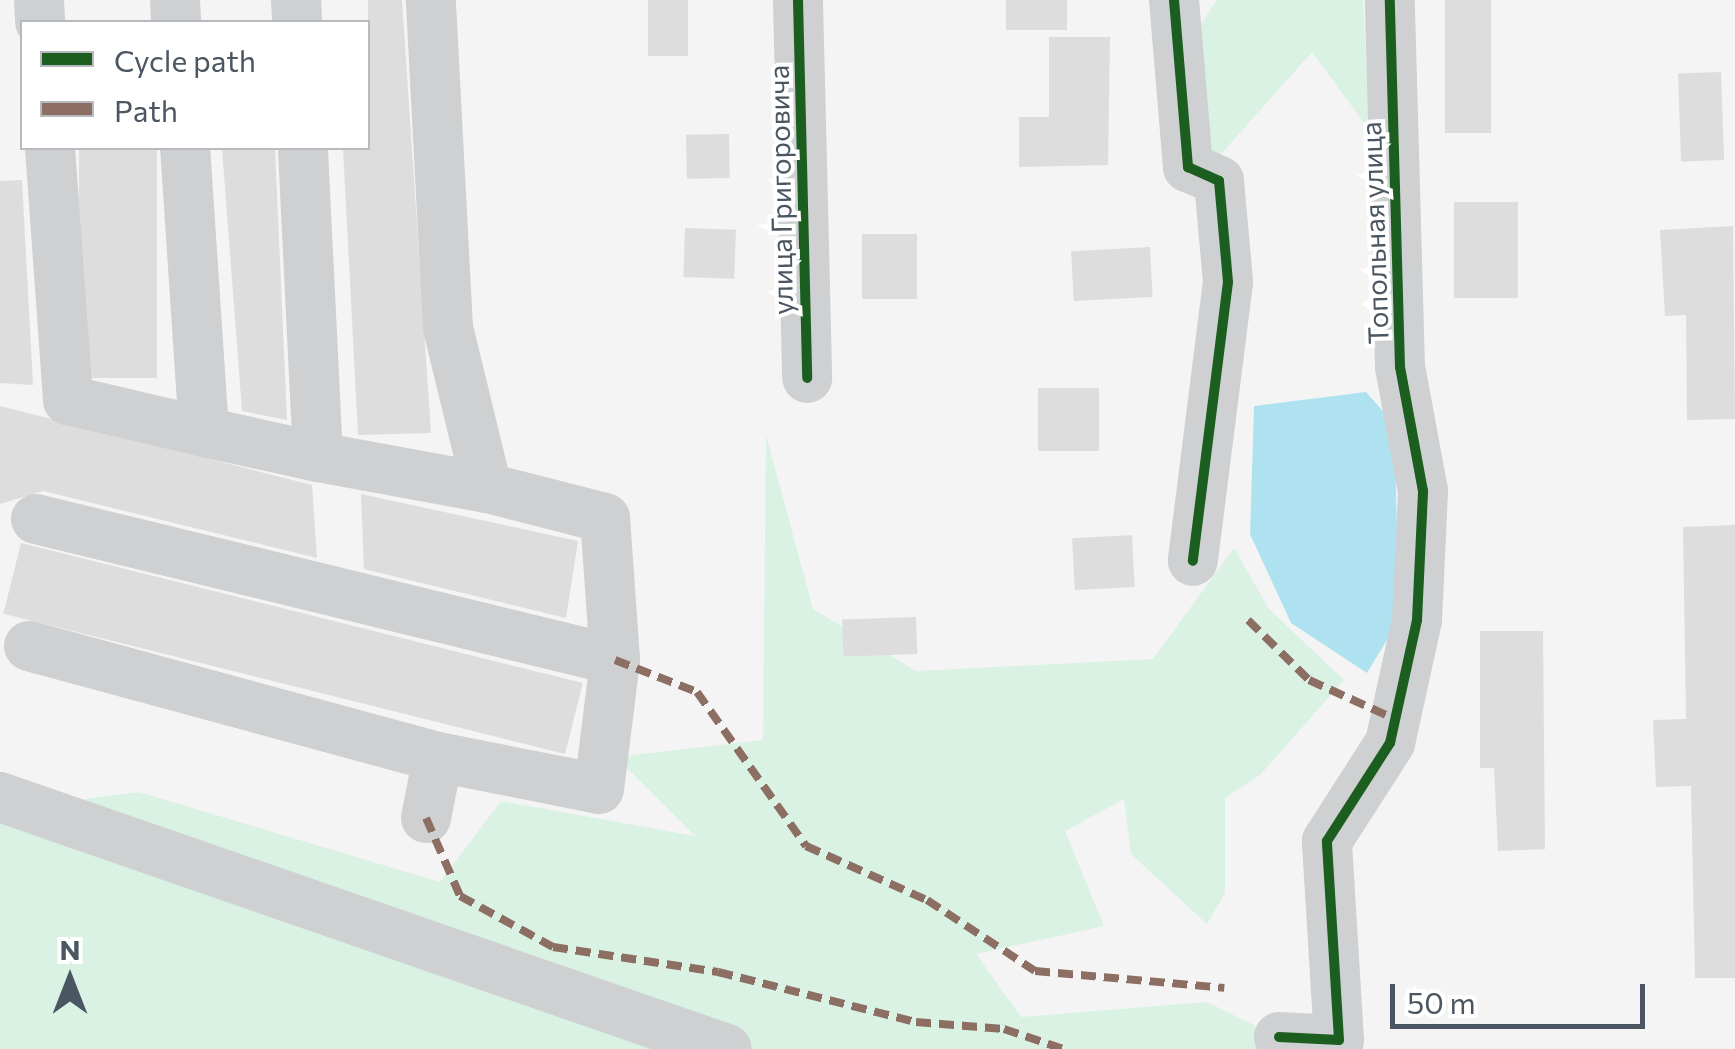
<!DOCTYPE html>
<html>
<head>
<meta charset="utf-8">
<style>
  body { margin:0 }
  #map { position:relative; width:1735px; height:1049px; overflow:hidden; background:#f4f4f4; font-family:Commissioner,sans-serif }
  div>[style] { position:absolute }
  .green>* { inset:0; background:#d9f2e3 }
  .water>* { inset:0; background:#aee2f0 }
  .building>* { inset:0; background:#ddddde; transform-origin:0 0 }
  .minor>* { height:50px; margin:-25px; padding:0 25px; transform-origin:25px; border-radius:25px; background:#ced0d2 }
  .quiet>* { height:8px; margin-top:-4px; transform-origin:0; background:repeating-linear-gradient(90deg,#8d6e63 0 15px,transparent 0 23px) }
  .cycleway>* { height:10px; margin:-5px; padding:0 5px; transform-origin:5px; border-radius:5px; background:#1b5e20 }
  span { translate:-50% -50%; white-space:nowrap; text-align:center; line-height:1.15; -webkit-text-stroke:8px #fff; paint-order:stroke }
  .street-label { font-size:28px; color:#4a5661 }
  .legend { position:absolute; left:20px; top:20px; width:350px; height:130px; box-sizing:border-box; background:#fff; border:2px solid #b7bbc0; margin:0; padding:12px 18px; list-style:none; font-size:30px; color:#4a5661 }
  .legend li { display:flex; align-items:center; gap:20px; height:50px }
  .legend b { width:50px; border:2px solid #b7bbc0 }
  .north { position:absolute; left:20px; top:929px; width:100px; height:100px; -webkit-text-stroke:8px #fff; paint-order:stroke; rotate:0deg; font-size:28px; font-weight:700; line-height:40px; text-align:center; color:#4a5661 }
  .north::after { content:''; display:block; margin:auto; width:35px; height:45px; background:#4a5661; clip-path:polygon(50% 0,100% 100%,50% 72%,0 100%) }
  .scale { position:absolute; left:1390px; top:984px; width:255px; height:45px; box-sizing:border-box; border:5px solid #4a5661; border-top:0; padding-left:12px; font-size:30px; line-height:35px; white-space:nowrap; color:#4a5661; -webkit-text-stroke:8px #fff; paint-order:stroke }
</style>
</head>
<body>
<div id="map">
  <div class="green">
    <div style="clip-path:polygon(1217px 0,1363px 0,1370px 131px,1312px 52px,1212px 164px,1194px 34px)"></div>
    <div style="clip-path:polygon(766px 435px,813px 609px,916px 671px,1153px 659px,1234px 548px,1269px 609px,1344px 680px,1261px 774px,1225px 798px,1225px 893px,1207px 924px,1131px 854px,1124px 799px,1065px 831px,1104px 926px,976px 954px,1021px 1017px,1207px 1002px,1302px 1049px,0 1049px,0 810px,139px 792px,440px 882px,501px 801px,695px 836px,616px 757px,763px 740px)"></div>
  </div>
  <div class="water">
    <div style="clip-path:polygon(1366px 392px,1395px 425px,1397px 546px,1393px 630px,1367px 673px,1291px 623px,1250px 534px,1254px 406px)"></div>
  </div>
  <div class="building">
    <div style="clip-path:polygon(368px 0,402px 0,431px 433px,358px 435px,343px 148px,368px 148px)"></div>
    <div style="left:648px;top:0;width:40px;height:56px"></div>
    <div style="left:1006px;top:0;width:61px;height:30px"></div>
    <div style="left:1445px;top:0;width:46px;height:133px"></div>
    <div style="clip-path:polygon(1049px 37px,1110px 37px,1108px 165px,1019px 167px,1019px 117px,1049px 117px)"></div>
    <div style="left:1721px;top:72px;width:88px;height:43px;rotate:88deg"></div>
    <div style="left:729px;top:134px;width:44px;height:43px;rotate:89deg"></div>
    <div style="left:79px;top:148px;width:78px;height:230px"></div>
    <div style="clip-path:polygon(222px 148px,275px 148px,287px 420px,242px 411px)"></div>
    <div style="clip-path:polygon(22px 180px,33px 385px,0 383px,0 181px)"></div>
    <div style="left:1454px;top:202px;width:64px;height:96px"></div>
    <div style="clip-path:polygon(1733px 226px,1735px 419px,1687px 420px,1686px 315px,1665px 316px,1660px 230px)"></div>
    <div style="left:685px;top:228px;width:51px;height:49px;rotate:2deg"></div>
    <div style="left:862px;top:234px;width:55px;height:65px"></div>
    <div style="left:1150px;top:247px;width:50px;height:79px;rotate:87deg"></div>
    <div style="left:1038px;top:388px;width:61px;height:63px"></div>
    <div style="clip-path:polygon(0 406px,312px 485px,317px 558px,43px 491px,0 504px)"></div>
    <div style="clip-path:polygon(361px 494px,578px 541px,566px 618px,364px 569px)"></div>
    <div style="clip-path:polygon(1735px 525px,1735px 978px,1695px 978px,1691px 786px,1656px 787px,1653px 720px,1686px 719px,1683px 527px)"></div>
    <div style="left:1132px;top:535px;width:52px;height:60px;rotate:87deg"></div>
    <div style="left:21px;top:543px;width:579px;height:73px;rotate:14deg"></div>
    <div style="left:916px;top:617px;width:37px;height:74px;rotate:88deg"></div>
    <div style="clip-path:polygon(1480px 631px,1543px 631px,1545px 849px,1498px 851px,1494px 768px,1480px 768px)"></div>
  </div>
  <div class="minor">
    <div style="left:39px;top:0;width:22px;rotate:87deg"></div>
    <div style="left:175px;top:0;width:22px;rotate:87deg"></div>
    <div style="left:296px;top:0;width:22px;rotate:87deg"></div>
    <div style="left:798px;top:0;width:378px;rotate:88.6deg"></div>
    <div style="left:1174px;top:0;width:168px;rotate:85.2deg"></div>
    <div style="left:1188px;top:167px;width:34px;rotate:24deg"></div>
    <div style="left:1219px;top:181px;width:101px;rotate:84.9deg"></div>
    <div style="left:1228px;top:282px;width:281px;rotate:97.2deg"></div>
    <div style="left:50px;top:148px;width:253px;rotate:85.9deg"></div>
    <div style="left:68px;top:400px;width:140px;rotate:13.2deg"></div>
    <div style="left:204px;top:432px;width:285px;rotate:-93.8deg"></div>
    <div style="left:204px;top:432px;width:117px;rotate:12.4deg"></div>
    <div style="left:318px;top:457px;width:309px;rotate:-92.8deg"></div>
    <div style="left:318px;top:457px;width:172px;rotate:10.4deg"></div>
    <div style="left:36px;top:519px;width:596px;rotate:13.69deg"></div>
    <div style="left:29px;top:646px;width:424px;rotate:15.2deg"></div>
    <div style="left:438px;top:757px;width:164px;rotate:11.2deg"></div>
    <div style="left:599px;top:789px;width:130px;rotate:-82.9deg"></div>
    <div style="left:615px;top:660px;width:142px;rotate:-94deg"></div>
    <div style="left:605px;top:518px;width:122px;rotate:-165.7deg"></div>
    <div style="left:487px;top:488px;width:165px;rotate:-103.7deg"></div>
    <div style="left:448px;top:328px;width:328px;rotate:-93deg"></div>
    <div style="left:0;top:797px;width:769px;rotate:19.12deg"></div>
    <div style="left:426px;top:818px;width:62px;rotate:-78.9deg"></div>
    <div style="left:1279px;top:1037px;width:60px;rotate:2.9deg"></div>
    <div style="left:1339px;top:1040px;width:199px;rotate:-93.5deg"></div>
    <div style="left:1327px;top:841px;width:117px;rotate:-57.3deg"></div>
    <div style="left:1390px;top:743px;width:126px;rotate:-77.6deg"></div>
    <div style="left:1417px;top:620px;width:129px;rotate:-87.3deg"></div>
    <div style="left:1423px;top:491px;width:126px;rotate:-100.5deg"></div>
    <div style="left:1400px;top:367px;width:367px;rotate:-91.6deg"></div>
  </div>
  <div class="quiet">
    <div style="left:1248px;top:620px;width:86px;rotate:44.5deg"></div>
    <div style="left:1309px;top:680px;width:94px;rotate:24.4deg"></div>
    <div style="left:615px;top:660px;width:88px;rotate:21.3deg"></div>
    <div style="left:697px;top:692px;width:189px;rotate:54.7deg"></div>
    <div style="left:806px;top:846px;width:133px;rotate:24.1deg"></div>
    <div style="left:927px;top:900px;width:129px;rotate:33.3deg"></div>
    <div style="left:1035px;top:971px;width:190px;rotate:5.1deg"></div>
    <div style="left:426px;top:818px;width:85px;rotate:66.4deg"></div>
    <div style="left:460px;top:896px;width:106px;rotate:28.7deg"></div>
    <div style="left:553px;top:947px;width:167px;rotate:8.6deg"></div>
    <div style="left:718px;top:972px;width:204px;rotate:14.2deg"></div>
    <div style="left:916px;top:1022px;width:88px;rotate:4.5deg"></div>
    <div style="left:1004px;top:1029px;width:62px;rotate:18.7deg"></div>
  </div>
  <div class="cycleway">
    <div style="left:798px;top:0;width:378px;rotate:88.6deg"></div>
    <div style="left:1174px;top:0;width:168px;rotate:85.2deg"></div>
    <div style="left:1188px;top:167px;width:34px;rotate:24deg"></div>
    <div style="left:1219px;top:181px;width:101px;rotate:84.9deg"></div>
    <div style="left:1228px;top:282px;width:281px;rotate:97.2deg"></div>
    <div style="left:1279px;top:1037px;width:60px;rotate:2.9deg"></div>
    <div style="left:1339px;top:1040px;width:199px;rotate:-93.5deg"></div>
    <div style="left:1327px;top:841px;width:117px;rotate:-57.3deg"></div>
    <div style="left:1390px;top:743px;width:126px;rotate:-77.6deg"></div>
    <div style="left:1417px;top:620px;width:129px;rotate:-87.3deg"></div>
    <div style="left:1423px;top:491px;width:126px;rotate:-100.5deg"></div>
    <div style="left:1400px;top:367px;width:367px;rotate:-91.6deg"></div>
  </div>
  <div class="street-label">
    <span style="left:780px;top:190px;rotate:-91deg">улица Григоровича</span>
    <span style="left:1374px;top:233px;rotate:-92deg">Топольная улица</span>
  </div>
  <ul class="legend">
  <li><b style="height:12px;background:#1b5e20"></b>Cycle path</li>
  <li><b style="height:12px;background:#8d6e63"></b>Path</li>
  </ul>
  <div class="north">N</div>
  <div class="scale">50 m</div>
</div>
</body>
</html>
